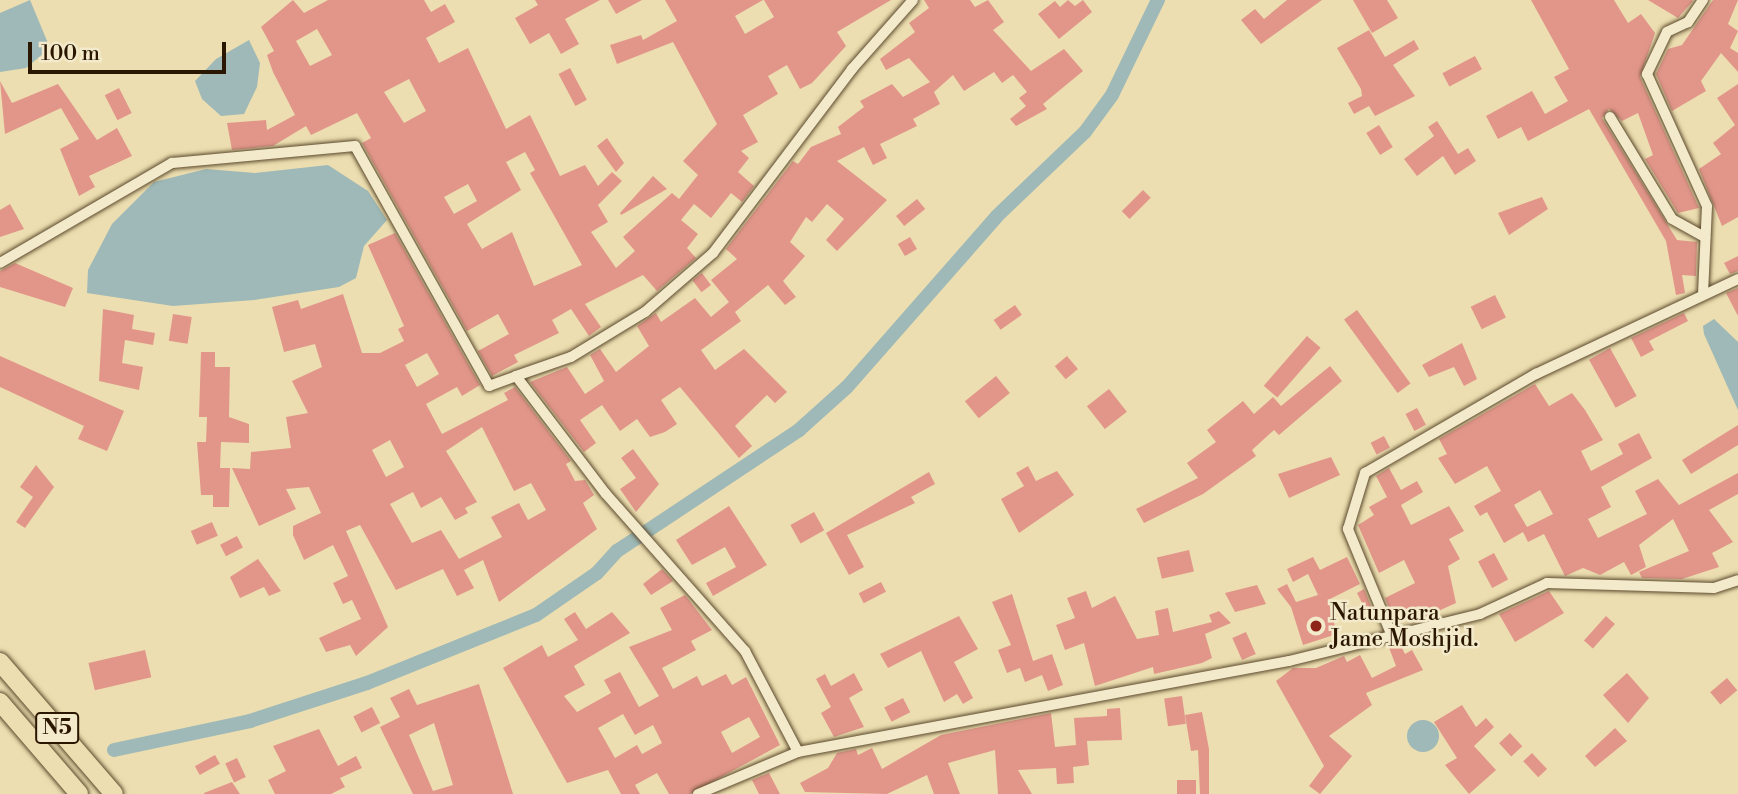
<!DOCTYPE html>
<html>
<head>
<meta charset="utf-8">
<style>
  body { margin:0 }
  #map { position:relative; width:1738px; height:794px; overflow:hidden; background:#ecdeb0; font-family:"Libre Bodoni",serif }
  div>[style] { position:absolute }
  .water>* { inset:0; background:#9eb9b7 }
  .round { border-radius:50% }
  .canal>* { height:14px; margin:-7px; padding:0 7px; transform-origin:7px; border-radius:7px; background:#9eb9b7 }
  .building>* { inset:0; background:#e2968a; transform-origin:0 0 }
  .roads { filter:drop-shadow(0 0 2px #5b492c) drop-shadow(0 0 2px #5b492c) }
  .minor>* { height:10px; margin:-5px; padding:0 5px; transform-origin:5px; border-radius:5px; background:#f3eacc }
  .trunk>* { height:18px; margin:-9px; padding:0 9px; transform-origin:9px; border-radius:9px; background:#ecdeb0 }
  .dots>* { width:19px; height:19px; translate:-50% -50%; box-sizing:border-box; border:4px solid #f3eacc; border-radius:50% }
  span { translate:-50% -50%; white-space:nowrap; text-align:center; line-height:1.15; -webkit-text-stroke:5px #f3eacc; paint-order:stroke }
  .shield-label span { padding:2px 5px; background:#f3eacc; border:2px solid; border-radius:5px; -webkit-text-stroke-width:0 }
  .shield-label { font-size:21px; color:#2b1700; font-weight:700 }
  .poi-label { font-size:23px; color:#2b1700 }
  .left { translate:0 -50%; text-align:left }
  .scale { position:absolute; left:28px; top:42px; width:198px; height:32px; box-sizing:border-box; border:4px solid #2b1700; border-top:0; padding-left:9px; font-size:21px; line-height:24px; white-space:nowrap; color:#2b1700; -webkit-text-stroke:5px #f3eacc; paint-order:stroke }
</style>
</head>
<body>
<div id="map">
  <div class="water">
    <div style="clip-path:polygon(30px 0,50px 48px,26px 68px,0 72px,0 13px)"></div>
    <div style="clip-path:polygon(249px 40px,260px 63px,257px 87px,244px 114px,221px 116px,202px 99px,195px 81px,216px 59px)"></div>
    <div style="clip-path:polygon(328px 165px,368px 191px,387px 220px,364px 246px,356px 278px,339px 287px,254px 300px,173px 306px,87px 293px,88px 270px,112px 224px,154px 182px,206px 169px,255px 173px)"></div>
    <div style="clip-path:polygon(1714px 319px,1738px 342px,1738px 410px,1704px 334px,1703px 326px)"></div>
    <div class="round" style="left:1407px;top:720px;width:32px;height:32px"></div>
  </div>
  <div class="canal">
    <div style="left:114px;top:750px;width:139px;rotate:-12deg"></div>
    <div style="left:250px;top:721px;width:123px;rotate:-18deg"></div>
    <div style="left:367px;top:683px;width:182px;rotate:-21.9deg"></div>
    <div style="left:536px;top:615px;width:74px;rotate:-34.5deg"></div>
    <div style="left:597px;top:573px;width:30px;rotate:-48deg"></div>
    <div style="left:617px;top:551px;width:219px;rotate:-33.6deg"></div>
    <div style="left:799px;top:430px;width:64px;rotate:-41.9deg"></div>
    <div style="left:847px;top:387px;width:227px;rotate:-48.7deg"></div>
    <div style="left:997px;top:216px;width:122px;rotate:-43.7deg"></div>
    <div style="left:1085px;top:132px;width:46px;rotate:-53.9deg"></div>
    <div style="left:1112px;top:95px;width:106px;rotate:-64.2deg"></div>
  </div>
  <div class="building">
    <div style="clip-path:polygon(evenodd,293px 0,304px 13px,328px 0,424px 0,431px 12px,445px 4px,455px 22px,426px 38px,439px 63px,468px 48px,506px 129px,530px 115px,560px 176px,585px 165px,598px 186px,612px 172px,622px 181px,598px 205px,608px 222px,591px 232px,616px 268px,635px 251px,623px 237px,672px 193px,679px 199px,698px 175px,683px 161px,717px 124px,673px 42px,617px 64px,610px 45px,641px 35px,643px 40px,677px 21px,665px 0,763px 0,735px 16px,745px 34px,774px 17px,764px 0,891px 0,837px 32px,846px 46px,812px 83px,800px 89px,787px 65px,768px 76px,778px 94px,743px 115px,758px 142px,741px 151px,749px 158px,738px 172px,754px 186px,742px 202px,731px 193px,711px 218px,694px 204px,681px 220px,698px 234px,687px 248px,696px 258px,657px 291px,643px 275px,585px 304px,601px 327px,589px 336px,571px 309px,552px 320px,559px 333px,514px 355px,518px 362px,492px 376px,478px 351px,509px 334px,498px 314px,467px 331px,362px 143px,371px 138px,357px 113px,311px 135px,306px 126px,273px 146px,232px 150px,227px 123px,266px 120px,267px 130px,295px 115px,273px 72px,267px 55px,274px 51px,261px 27px,293px 0,317px 29px,332px 55px,310px 66px,296px 41px,317px 29px,293px 0,409px 79px,426px 111px,404px 123px,384px 92px,409px 79px,293px 0,525px 152px,535px 170px,530px 173px,582px 265px,534px 286px,512px 232px,482px 249px,467px 224px,521px 190px,506px 162px,525px 152px,293px 0,468px 184px,477px 201px,454px 214px,444px 197px,468px 184px)"></div>
    <div style="clip-path:polygon(535px 0,600px 0,565px 19px,579px 44px,561px 54px,549px 33px,530px 44px,515px 18px,538px 5px)"></div>
    <div style="clip-path:polygon(608px 0,642px 0,616px 14px)"></div>
    <div style="clip-path:polygon(924px 0,970px 0,975px 7px,988px 0,1004px 22px,993px 30px,1031px 71px,1064px 49px,1083px 71px,1043px 104px,1047px 109px,1016px 126px,1010px 119px,1026px 106px,1019px 98px,1027px 92px,1013px 75px,1002px 83px,994px 72px,964px 91px,953px 75px,934px 92px,940px 104px,913px 119px,917px 126px,880px 144px,887px 158px,873px 165px,864px 147px,837px 161px,887px 200px,837px 251px,826px 240px,844px 219px,827px 204px,812px 222px,806px 217px,790px 242px,805px 256px,783px 281px,796px 297px,785px 305px,768px 285px,735px 312px,741px 321px,701px 350px,715px 370px,744px 349px,787px 392px,775px 403px,767px 395px,735px 426px,752px 446px,739px 458px,680px 387px,661px 400px,677px 424px,665px 432px,650px 437px,637px 419px,620px 431px,602px 405px,580px 420px,596px 443px,584px 452px,530px 382px,567px 367px,585px 394px,604px 381px,590px 355px,600px 349px,616px 372px,649px 346px,637px 326px,656px 313px,661px 322px,695px 298px,711px 317px,729px 302px,711px 280px,737px 259px,726px 249px,793px 161px,798px 164px,811px 147px,841px 134px,838px 127px,864px 107px,860px 101px,892px 84px,903px 97px,930px 82px,909px 58px,886px 70px,880px 59px,915px 32px,909px 23px,929px 8px)"></div>
    <div style="clip-path:polygon(1068px 0,1075px 6px,1083px 0,1092px 12px,1059px 39px,1038px 14px,1055px 1px,1060px 7px)"></div>
    <div style="clip-path:polygon(1287px 0,1322px 0,1261px 44px,1241px 20px,1255px 9px,1264px 19px)"></div>
    <div style="clip-path:polygon(1353px 0,1387px 0,1398px 18px,1372px 33px)"></div>
    <div style="clip-path:polygon(1531px 0,1614px 0,1628px 23px,1641px 14px,1655px 33px,1640px 77px,1699px 208px,1678px 213px,1645px 159px,1653px 155px,1638px 113px,1622px 121px,1609px 109px,1602px 118px,1677px 240px,1697px 242px,1696px 276px,1682px 275px,1685px 293px,1676px 295px,1666px 241px,1589px 109px,1528px 141px,1521px 127px,1498px 139px,1486px 116px,1532px 91px,1545px 114px,1568px 101px,1554px 77px,1569px 69px)"></div>
    <div style="clip-path:polygon(1648px 0,1692px 0,1693px 1px,1678px 18px)"></div>
    <div style="clip-path:polygon(1713px 0,1738px 0,1728px 24px,1738px 31px,1730px 48px,1738px 53px,1738px 72px,1721px 53px,1701px 81px,1706px 91px,1672px 111px,1656px 74px,1668px 49px,1682px 45px)"></div>
    <div style="clip-path:polygon(1369px 30px,1385px 57px,1414px 40px,1419px 49px,1393px 65px,1415px 96px,1375px 116px,1369px 106px,1354px 114px,1348px 103px,1362px 96px,1361px 89px,1337px 48px)"></div>
    <div style="left:1475px;top:56px;width:15px;height:37px;rotate:62deg"></div>
    <div style="left:570px;top:68px;width:36px;height:13px;rotate:62deg"></div>
    <div style="clip-path:polygon(0 81px,12px 103px,58px 84px,97px 140px,117px 128px,132px 156px,89px 176px,95px 187px,79px 196px,60px 149px,79px 139px,61px 108px,5px 134px)"></div>
    <div style="clip-path:polygon(1738px 84px,1738px 217px,1722px 226px,1699px 169px,1721px 154px,1713px 143px,1735px 125px,1717px 98px)"></div>
    <div style="left:119px;top:88px;width:28px;height:16px;rotate:63deg"></div>
    <div style="clip-path:polygon(1437px 121px,1458px 154px,1468px 148px,1476px 161px,1455px 175px,1443px 156px,1417px 176px,1404px 159px,1434px 136px,1428px 127px)"></div>
    <div style="left:1379px;top:125px;width:26px;height:15px;rotate:58deg"></div>
    <div style="clip-path:polygon(607px 138px,624px 163px,616px 172px,597px 146px)"></div>
    <div style="clip-path:polygon(653px 176px,667px 189px,621px 215px,620px 213px)"></div>
    <div style="left:1143px;top:190px;width:11px;height:30px;rotate:45deg"></div>
    <div style="clip-path:polygon(1542px 197px,1548px 209px,1509px 235px,1498px 213px)"></div>
    <div style="left:917px;top:199px;width:13px;height:27px;rotate:51deg"></div>
    <div style="clip-path:polygon(10px 204px,24px 229px,0 237px,0 210px)"></div>
    <div style="clip-path:polygon(evenodd,395px 233px,480px 385px,462px 396px,457px 387px,426px 404px,442px 434px,508px 400px,504px 393px,515px 387px,571px 461px,566px 464px,575px 481px,585px 480px,594px 495px,583px 503px,597px 529px,499px 602px,483px 560px,464px 570px,474px 588px,457px 596px,443px 569px,396px 590px,360px 525px,346px 531px,388px 627px,356px 656px,350px 645px,326px 652px,319px 638px,361px 619px,352px 600px,343px 604px,333px 583px,348px 576px,333px 545px,304px 560px,293px 535px,293px 526px,321px 513px,309px 487px,286px 489px,296px 509px,259px 526px,232px 468px,250px 469px,251px 452px,291px 448px,286px 417px,308px 413px,292px 381px,322px 367px,315px 344px,284px 352px,272px 307px,298px 300px,301px 309px,343px 294px,362px 353px,380px 353px,404px 341px,398px 329px,404px 326px,368px 245px,395px 233px,427px 353px,439px 374px,417px 387px,405px 365px,427px 353px,395px 233px,482px 427px,514px 491px,531px 483px,546px 510px,528px 520px,519px 503px,491px 517px,502px 537px,459px 559px,441px 530px,412px 543px,390px 504px,413px 492px,421px 508px,441px 497px,455px 520px,468px 513px,465px 508px,477px 502px,446px 451px,482px 427px,395px 233px,390px 440px,404px 467px,386px 477px,372px 450px,390px 440px)"></div>
    <div style="left:910px;top:237px;width:14px;height:14px;rotate:60deg"></div>
    <div style="clip-path:polygon(1738px 256px,1738px 271px,1730px 274px,1724px 263px)"></div>
    <div style="clip-path:polygon(15px 263px,73px 288px,65px 307px,0 287px,0 271px)"></div>
    <div style="left:702px;top:273px;width:15px;height:12px;rotate:53deg"></div>
    <div style="clip-path:polygon(1738px 288px,1738px 316px,1726px 293px)"></div>
    <div style="left:1495px;top:295px;width:25px;height:27px;rotate:64deg"></div>
    <div style="left:1015px;top:305px;width:12px;height:26px;rotate:55deg"></div>
    <div style="clip-path:polygon(103px 309px,134px 315px,132px 329px,155px 333px,153px 345px,125px 340px,122px 363px,143px 367px,139px 390px,99px 381px)"></div>
    <div style="left:1357px;top:310px;width:91px;height:16px;rotate:54deg"></div>
    <div style="clip-path:polygon(1684px 313px,1688px 321px,1649px 341px,1654px 350px,1641px 357px,1631px 338px)"></div>
    <div style="left:173px;top:314px;width:19px;height:27px;rotate:9deg"></div>
    <div style="left:1307px;top:336px;width:18px;height:66px;rotate:41deg"></div>
    <div style="clip-path:polygon(1462px 343px,1477px 379px,1464px 386px,1454px 367px,1429px 377px,1422px 365px)"></div>
    <div style="left:1610px;top:348px;width:55px;height:24px;rotate:61deg"></div>
    <div style="clip-path:polygon(201px 352px,215px 352px,215px 367px,230px 367px,229px 417px,249px 424px,249px 443px,221px 442px,220px 468px,230px 468px,229px 507px,213px 507px,213px 495px,201px 495px,197px 442px,206px 442px,207px 417px,199px 417px)"></div>
    <div style="clip-path:polygon(0 356px,124px 411px,107px 451px,78px 439px,84px 426px,0 387px)"></div>
    <div style="left:1067px;top:356px;width:17px;height:16px;rotate:50deg"></div>
    <div style="clip-path:polygon(1330px 366px,1342px 381px,1279px 435px,1274px 430px,1252px 450px,1256px 456px,1203px 494px,1144px 523px,1136px 509px,1198px 478px,1187px 463px,1216px 442px,1207px 430px,1243px 401px,1254px 414px,1273px 397px,1281px 406px)"></div>
    <div style="left:996px;top:376px;width:22px;height:40px;rotate:51deg"></div>
    <div style="clip-path:polygon(evenodd,1535px 384px,1549px 406px,1572px 393px,1585px 410px,1603px 440px,1581px 451px,1591px 471px,1623px 454px,1618px 444px,1639px 433px,1652px 458px,1601px 487px,1611px 507px,1588px 519px,1598px 538px,1647px 514px,1635px 491px,1658px 479px,1679px 505px,1738px 473px,1738px 494px,1709px 510px,1733px 542px,1712px 553px,1719px 567px,1682px 579px,1642px 578px,1639px 572px,1689px 551px,1673px 519px,1639px 545px,1646px 567px,1631px 575px,1624px 562px,1600px 575px,1583px 568px,1565px 576px,1544px 534px,1528px 542px,1523px 532px,1504px 543px,1487px 512px,1480px 516px,1474px 506px,1501px 491px,1487px 466px,1455px 484px,1438px 458px,1447px 454px,1439px 439px,1535px 384px,1540px 490px,1553px 514px,1527px 527px,1514px 505px,1540px 490px)"></div>
    <div style="left:1109px;top:389px;width:29px;height:28px;rotate:52deg"></div>
    <div style="left:1417px;top:408px;width:19px;height:13px;rotate:62deg"></div>
    <div style="clip-path:polygon(1738px 425px,1738px 445px,1691px 474px,1682px 460px)"></div>
    <div style="left:1384px;top:436px;width:13px;height:15px;rotate:63deg"></div>
    <div style="clip-path:polygon(633px 449px,659px 484px,636px 512px,620px 489px,636px 478px,621px 458px)"></div>
    <div style="clip-path:polygon(1331px 457px,1340px 475px,1289px 498px,1278px 474px)"></div>
    <div style="clip-path:polygon(36px 465px,54px 487px,25px 528px,16px 522px,33px 497px,20px 487px)"></div>
    <div style="clip-path:polygon(1028px 466px,1036px 481px,1057px 471px,1074px 495px,1019px 533px,1001px 499px,1024px 486px,1016px 473px)"></div>
    <div style="clip-path:polygon(1389px 468px,1401px 490px,1417px 481px,1423px 492px,1401px 505px,1411px 525px,1449px 506px,1464px 531px,1449px 539px,1460px 559px,1448px 566px,1456px 603px,1414px 622px,1406px 612px,1393px 617px,1385px 598px,1415px 583px,1404px 560px,1379px 573px,1358px 525px,1374px 515px,1369px 507px,1387px 497px,1376px 476px)"></div>
    <div style="clip-path:polygon(929px 472px,935px 484px,911px 497px,915px 503px,847px 535px,864px 567px,849px 575px,826px 533px)"></div>
    <div style="clip-path:polygon(729px 506px,767px 565px,713px 596px,706px 583px,736px 567px,725px 547px,692px 565px,676px 540px)"></div>
    <div style="left:814px;top:512px;width:21px;height:27px;rotate:61deg"></div>
    <div style="left:212px;top:522px;width:15px;height:23px;rotate:67deg"></div>
    <div style="left:237px;top:536px;width:13px;height:19px;rotate:63deg"></div>
    <div style="left:1189px;top:550px;width:22px;height:33px;rotate:77deg"></div>
    <div style="left:1494px;top:553px;width:30px;height:18px;rotate:62deg"></div>
    <div style="clip-path:polygon(1313px 557px,1320px 570px,1347px 557px,1360px 584px,1328px 600px,1337px 634px,1303px 645px,1291px 607px,1277px 589px,1287px 584px,1296px 602px,1318px 595px,1308px 574px,1293px 582px,1287px 569px)"></div>
    <div style="clip-path:polygon(258px 559px,281px 591px,269px 596px,264px 587px,240px 598px,230px 577px)"></div>
    <div style="clip-path:polygon(662px 569px,673px 581px,651px 595px,643px 584px)"></div>
    <div style="left:881px;top:582px;width:11px;height:25px;rotate:63deg"></div>
    <div style="clip-path:polygon(1257px 585px,1266px 604px,1235px 612px,1225px 593px)"></div>
    <div style="clip-path:polygon(1364px 589px,1377px 621px,1372px 623px,1357px 593px)"></div>
    <div style="clip-path:polygon(1086px 591px,1092px 608px,1115px 596px,1137px 639px,1159px 635px,1155px 611px,1168px 608px,1173px 632px,1212px 622px,1209px 615px,1219px 611px,1231px 623px,1205px 634px,1212px 658px,1202px 663px,1154px 674px,1153px 667px,1095px 686px,1084px 643px,1065px 650px,1056px 625px,1075px 618px,1067px 598px)"></div>
    <div style="clip-path:polygon(1549px 591px,1564px 613px,1515px 642px,1499px 614px)"></div>
    <div style="clip-path:polygon(1012px 594px,1033px 661px,1052px 654px,1063px 685px,1048px 691px,1042px 675px,1025px 682px,1020px 668px,1007px 673px,998px 650px,1011px 645px,992px 602px)"></div>
    <div style="clip-path:polygon(evenodd,685px 595px,712px 630px,691px 641px,696px 650px,662px 668px,673px 689px,697px 676px,702px 686px,726px 674px,732px 685px,746px 677px,780px 745px,690px 794px,669px 794px,657px 773px,635px 785px,640px 794px,621px 794px,608px 770px,567px 783px,503px 668px,542px 645px,548px 657px,578px 640px,564px 619px,575px 612px,586px 629px,612px 612px,630px 633px,574px 666px,585px 685px,564px 696px,577px 712px,611px 693px,604px 680px,620px 672px,639px 707px,659px 696px,629px 647px,672px 630px,660px 608px,685px 595px,623px 714px,635px 735px,653px 725px,662px 743px,642px 754px,637px 745px,615px 758px,598px 728px,623px 714px,685px 595px,749px 717px,760px 737px,732px 753px,721px 732px,749px 717px)"></div>
    <div style="clip-path:polygon(959px 616px,978px 649px,954px 662px,973px 698px,963px 704px,957px 694px,944px 702px,921px 651px,888px 668px,880px 654px)"></div>
    <div style="left:1606px;top:616px;width:12px;height:33px;rotate:42deg"></div>
    <div style="left:1246px;top:632px;width:24px;height:15px;rotate:66deg"></div>
    <div style="clip-path:polygon(1399px 642px,1405px 654px,1412px 650px,1423px 670px,1366px 693px,1372px 705px,1329px 736px,1352px 756px,1320px 794px,1309px 786px,1324px 766px,1276px 681px,1293px 668px,1316px 668px,1344px 656px,1347px 662px,1360px 655px,1372px 678px,1396px 666px,1388px 645px)"></div>
    <div style="left:145px;top:650px;width:28px;height:58px;rotate:77deg"></div>
    <div style="clip-path:polygon(854px 673px,863px 690px,849px 698px,864px 727px,834px 737px,821px 713px,831px 707px,816px 679px,825px 674px,831px 686px)"></div>
    <div style="clip-path:polygon(1627px 673px,1649px 698px,1628px 723px,1603px 695px)"></div>
    <div style="left:1727px;top:678px;width:16px;height:22px;rotate:50deg"></div>
    <div style="clip-path:polygon(evenodd,479px 684px,513px 794px,413px 794px,380px 727px,400px 717px,390px 698px,409px 689px,417px 705px,479px 684px,434px 723px,453px 785px,433px 791px,409px 735px,434px 723px)"></div>
    <div style="left:1182px;top:696px;width:28px;height:18px;rotate:82deg"></div>
    <div style="left:903px;top:698px;width:16px;height:21px;rotate:63deg"></div>
    <div style="clip-path:polygon(1462px 705px,1476px 727px,1486px 718px,1494px 727px,1474px 746px,1496px 770px,1469px 794px,1445px 765px,1457px 758px,1434px 722px)"></div>
    <div style="left:372px;top:707px;width:18px;height:21px;rotate:63deg"></div>
    <div style="clip-path:polygon(1120px 708px,1122px 740px,1087px 741px,1089px 765px,1073px 767px,1074px 783px,1057px 784px,1056px 768px,1018px 770px,1032px 794px,998px 794px,995px 750px,948px 763px,960px 794px,934px 794px,927px 775px,887px 794px,805px 792px,800px 783px,828px 768px,837px 753px,856px 749px,858px 755px,872px 748px,882px 769px,941px 735px,1051px 713px,1055px 747px,1076px 745px,1074px 718px,1107px 716px,1107px 709px)"></div>
    <div style="clip-path:polygon(1202px 712px,1209px 749px,1209px 794px,1200px 794px,1198px 750px,1191px 751px,1185px 715px)"></div>
    <div style="clip-path:polygon(1615px 728px,1627px 741px,1595px 767px,1585px 756px)"></div>
    <div style="clip-path:polygon(319px 729px,338px 766px,356px 756px,362px 768px,340px 778px,345px 787px,331px 794px,275px 794px,268px 780px,286px 771px,273px 746px)"></div>
    <div style="left:1510px;top:733px;width:18px;height:15px;rotate:47deg"></div>
    <div style="left:1532px;top:753px;width:22px;height:12px;rotate:47deg"></div>
    <div style="left:215px;top:755px;width:10px;height:23px;rotate:61deg"></div>
    <div style="left:237px;top:758px;width:21px;height:13px;rotate:65deg"></div>
    <div style="clip-path:polygon(769px 773px,780px 794px,759px 794px,752px 780px)"></div>
    <div style="left:1177px;top:780px;width:19px;height:14px"></div>
    <div style="clip-path:polygon(232px 782px,240px 794px,204px 794px,204px 793px)"></div>
  </div>
  <div class="roads">
    <div class="minor">
      <div style="left:1703px;top:0;width:27px;rotate:124deg"></div>
      <div style="left:1688px;top:22px;width:23px;rotate:155deg"></div>
      <div style="left:1667px;top:32px;width:47px;rotate:115.5deg"></div>
      <div style="left:1647px;top:74px;width:145px;rotate:65.6deg"></div>
      <div style="left:1707px;top:206px;width:87px;rotate:92.6deg"></div>
      <div style="left:1610px;top:117px;width:119px;rotate:58.7deg"></div>
      <div style="left:1672px;top:219px;width:38px;rotate:29deg"></div>
      <div style="left:0;top:263px;width:199px;rotate:-30.2deg"></div>
      <div style="left:172px;top:163px;width:184px;rotate:-5.3deg"></div>
      <div style="left:355px;top:146px;width:275px;rotate:60.8deg"></div>
      <div style="left:489px;top:386px;width:29px;rotate:-20deg"></div>
      <div style="left:516px;top:376px;width:148px;rotate:52.7deg"></div>
      <div style="left:606px;top:494px;width:210px;rotate:48.5deg"></div>
      <div style="left:745px;top:651px;width:114px;rotate:62.3deg"></div>
      <div style="left:516px;top:376px;width:58px;rotate:-19.1deg"></div>
      <div style="left:571px;top:357px;width:87px;rotate:-31.3deg"></div>
      <div style="left:645px;top:312px;width:90px;rotate:-40.9deg"></div>
      <div style="left:713px;top:253px;width:231px;rotate:-52.9deg"></div>
      <div style="left:852px;top:69px;width:92px;rotate:-48.5deg"></div>
      <div style="left:1392px;top:636px;width:116px;rotate:-112.4deg"></div>
      <div style="left:1348px;top:529px;width:59px;rotate:-73.1deg"></div>
      <div style="left:1365px;top:473px;width:198px;rotate:-30.1deg"></div>
      <div style="left:1536px;top:374px;width:223px;rotate:-25.2deg"></div>
      <div style="left:698px;top:794px;width:108px;rotate:-22.8deg"></div>
      <div style="left:798px;top:752px;width:499px;rotate:-10.5deg"></div>
      <div style="left:1289px;top:661px;width:197px;rotate:-13.8deg"></div>
      <div style="left:1480px;top:614px;width:74px;rotate:-24.8deg"></div>
      <div style="left:1547px;top:583px;width:167px;rotate:1.7deg"></div>
      <div style="left:1714px;top:588px;width:25px;rotate:-18deg"></div>
    </div>
    <div class="trunk">
      <div style="left:0;top:662px;width:174px;rotate:49.2deg"></div>
      <div style="left:0;top:702px;width:121px;rotate:49.3deg"></div>
    </div>
  </div>
  <div class="dots">
    <div style="left:1316px;top:626px;background:#8f2418"></div>
  </div>
  <div class="shield-label">
    <span style="left:57px;top:728px">N5</span>
  </div>
  <div class="poi-label">
    <span class="left" style="left:1330px;top:626px">Natunpara<br>Jame Moshjid.</span>
  </div>
  <div class="scale">100 m</div>
</div>
</body>
</html>
